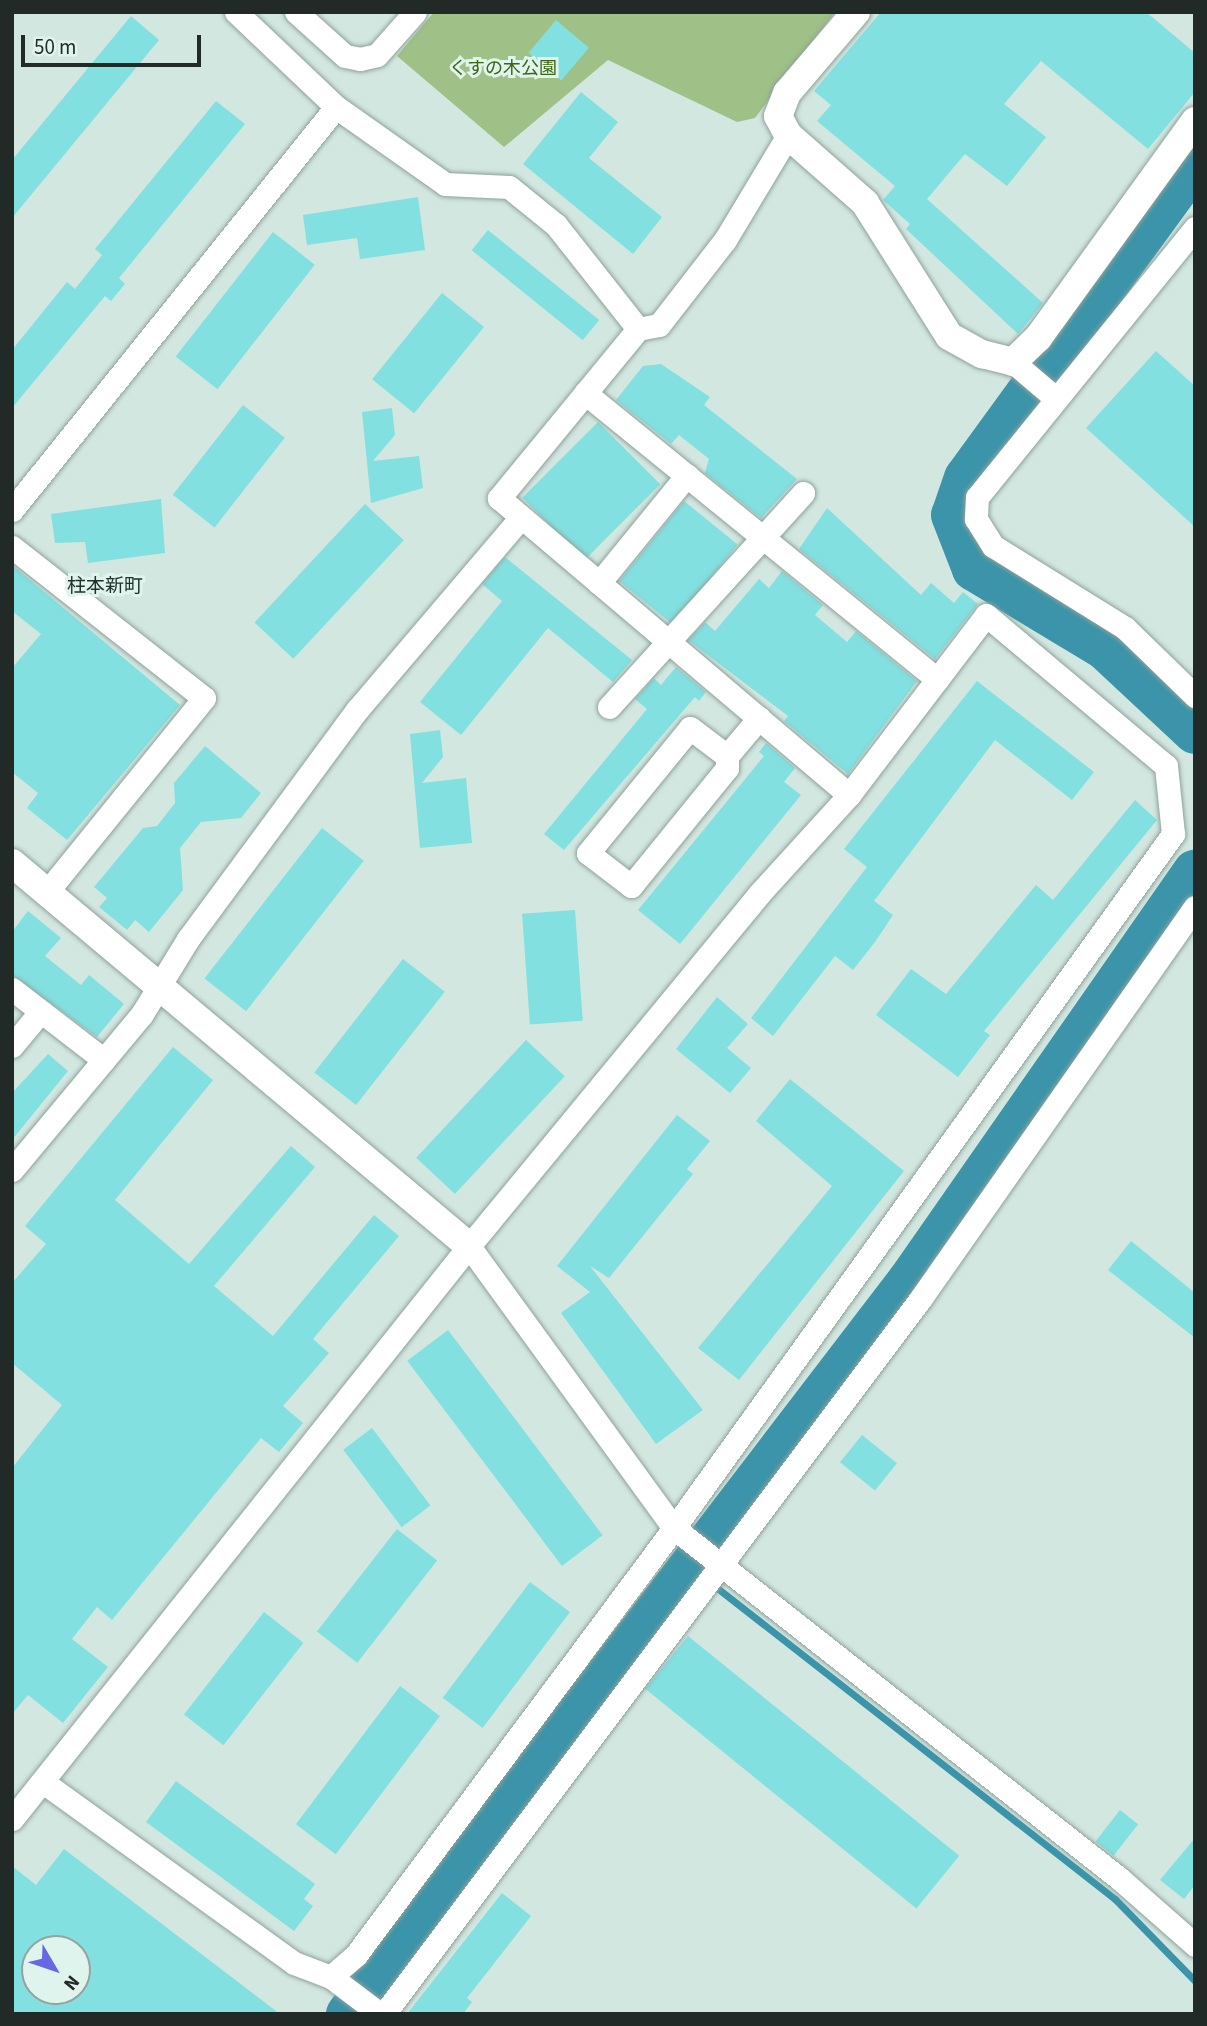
<!DOCTYPE html>
<html>
<head>
<meta charset="utf-8">
<style>
  body { margin:0 }
  #map { position:relative; width:1207px; height:2026px; overflow:hidden; background:#d2e7e0; font-family:"Source Sans 3","Noto Sans JP",sans-serif }
  div>[style] { position:absolute }
  .green>* { inset:0; background:#9fc086 }
  .stream>* { height:7px; margin:-3.5px; padding:0 3.5px; transform-origin:3.5px; border-radius:3.5px; background:#3b94a9 }
  .river>* { height:44px; margin:-22px; padding:0 22px; transform-origin:22px; border-radius:22px; background:#3b94a9 }
  .building>* { inset:0; background:#83e0e0; transform-origin:0 0 }
  .roads { filter:drop-shadow(0 0 2px #8fa29c) drop-shadow(0 0 2px #8fa29c) }
  .minor>* { height:23px; margin:-11.5px; padding:0 11.5px; transform-origin:11.5px; border-radius:11.5px; background:#fff }
  .tertiary>* { height:28px; margin:-14px; padding:0 14px; transform-origin:14px; border-radius:14px; background:#fff }
  span { translate:-50% -50%; white-space:nowrap; text-align:center; line-height:1.15; -webkit-text-stroke:6px #dff4ed; paint-order:stroke }
  .park-label { font-size:18px; color:#3d6510 }
  .neighbourhood-label { font-size:19px; color:#20312c }
  .frame { position:absolute; inset:0; border:14px solid #222a27; pointer-events:none }
  .north { position:absolute; left:21px; top:1935px; width:70px; height:70px; box-sizing:border-box; background:#dff4ed; border:2px solid #93a39e; border-radius:50%; rotate:129deg; font-size:19px; font-weight:700; line-height:28px; text-align:center; color:#222a27 }
  .north::after { content:''; display:block; margin:auto; width:24px; height:32px; background:#6769e2; clip-path:polygon(50% 0,100% 100%,50% 72%,0 100%) }
  .scale { position:absolute; left:21px; top:35px; width:180px; height:32px; box-sizing:border-box; border:4px solid #222a27; border-top:0; padding-left:9px; font-size:21px; line-height:24px; white-space:nowrap; color:#222a27; -webkit-text-stroke:5px #dff4ed; paint-order:stroke }
</style>
</head>
<body>
<div id="map">
  <div class="green">
    <div style="clip-path:polygon(434px 12px,835px 12px,755px 118px,737px 122px,608px 60px,504px 147px,397px 56px)"></div>
  </div>
  <div class="stream">
    <div style="left:689px;top:1566px;width:541px;rotate:38.01deg"></div>
    <div style="left:1115px;top:1899px;width:115px;rotate:45.7deg"></div>
  </div>
  <div class="river">
    <div style="left:1195px;top:163px;width:389px;rotate:126deg"></div>
    <div style="left:966px;top:478px;width:39px;rotate:109deg"></div>
    <div style="left:953px;top:515px;width:58px;rotate:68.7deg"></div>
    <div style="left:974px;top:569px;width:153px;rotate:31.1deg"></div>
    <div style="left:1105px;top:648px;width:123px;rotate:43deg"></div>
    <div style="left:348px;top:2014px;width:924px;rotate:-52.56deg"></div>
    <div style="left:910px;top:1280px;width:498px;rotate:-55.1deg"></div>
  </div>
  <div class="building">
    <div style="clip-path:polygon(881px 12px,1146px 12px,1195px 53px,1195px 92px,1148px 149px,1041px 61px,1004px 104px,1046px 137px,1007px 186px,965px 154px,927px 199px,1043px 303px,1018px 334px,906px 229px,910px 224px,883px 200px,895px 186px,817px 121px,831px 105px,814px 91px)"></div>
    <div style="clip-path:polygon(131px 16px,159px 40px,12px 218px,12px 160px)"></div>
    <div style="left:556px;top:20px;width:43px;height:43px;rotate:40deg"></div>
    <div style="clip-path:polygon(581px 92px,618px 122px,589px 158px,662px 217px,633px 254px,523px 164px)"></div>
    <div style="clip-path:polygon(216px 101px,245px 124px,119px 278px,125px 284px,111px 301px,105px 296px,12px 408px,12px 350px,67px 282px,75px 289px,102px 255px,95px 249px)"></div>
    <div style="clip-path:polygon(418px 197px,425px 250px,360px 259px,357px 238px,307px 245px,303px 215px)"></div>
    <div style="left:488px;top:230px;width:143px;height:26px;rotate:39deg"></div>
    <div style="left:273px;top:232px;width:53px;height:158px;rotate:38deg"></div>
    <div style="left:442px;top:293px;width:54px;height:111px;rotate:39deg"></div>
    <div style="clip-path:polygon(1156px 351px,1195px 386px,1195px 527px,1086px 428px)"></div>
    <div style="clip-path:polygon(661px 364px,710px 397px,704px 405px,797px 479px,761px 518px,705px 473px,709px 459px,679px 435px,671px 444px,616px 400px,643px 366px)"></div>
    <div style="left:243px;top:405px;width:53px;height:114px;rotate:38deg"></div>
    <div style="clip-path:polygon(392px 408px,395px 435px,373px 461px,419px 456px,423px 488px,371px 503px,362px 412px)"></div>
    <div style="left:598px;top:422px;width:88px;height:107px;rotate:45deg"></div>
    <div style="clip-path:polygon(161px 499px,165px 553px,88px 563px,85px 542px,55px 543px,51px 514px)"></div>
    <div style="left:684px;top:501px;width:69px;height:103px;rotate:39deg"></div>
    <div style="left:365px;top:504px;width:53px;height:162px;rotate:43deg"></div>
    <div style="clip-path:polygon(827px 508px,921px 595px,931px 583px,954px 603px,963px 592px,978px 604px,935px 659px,799px 549px)"></div>
    <div style="clip-path:polygon(505px 557px,632px 660px,613px 682px,548px 628px,461px 735px,420px 702px,502px 601px,482px 584px)"></div>
    <div style="clip-path:polygon(12px 565px,180px 705px,67px 840px,27px 808px,38px 793px,12px 772px,12px 668px,41px 634px,12px 611px)"></div>
    <div style="clip-path:polygon(782px 571px,823px 605px,815px 615px,847px 642px,856px 631px,917px 681px,848px 774px,784px 721px,788px 716px,688px 640px,705px 622px,715px 631px,759px 579px,769px 588px)"></div>
    <div style="clip-path:polygon(676px 667px,706px 692px,699px 701px,695px 697px,564px 850px,544px 834px,647px 709px,635px 699px,654px 678px,661px 685px)"></div>
    <div style="clip-path:polygon(977px 681px,1094px 772px,1072px 800px,995px 740px,874px 901px,893px 915px,875px 942px,853px 970px,835px 956px,773px 1036px,751px 1018px,867px 867px,844px 849px)"></div>
    <div style="clip-path:polygon(440px 730px,443px 757px,422px 783px,466px 778px,472px 843px,420px 848px,410px 734px)"></div>
    <div style="clip-path:polygon(766px 743px,795px 768px,784px 782px,801px 795px,680px 944px,638px 910px,764px 756px,759px 752px)"></div>
    <div style="clip-path:polygon(205px 746px,261px 793px,241px 818px,201px 822px,180px 848px,183px 890px,149px 932px,135px 920px,127px 930px,99px 907px,107px 898px,94px 887px,143px 828px,157px 826px,175px 803px,174px 783px)"></div>
    <div style="clip-path:polygon(1135px 800px,1157px 820px,984px 1031px,990px 1035px,958px 1077px,876px 1015px,911px 969px,946px 994px,1036px 885px,1053px 900px)"></div>
    <div style="left:322px;top:828px;width:53px;height:191px;rotate:38deg"></div>
    <div style="left:575px;top:910px;width:111px;height:53px;rotate:86deg"></div>
    <div style="clip-path:polygon(28px 911px,61px 938px,45px 956px,81px 985px,89px 975px,124px 1004px,97px 1037px,12px 975px,12px 932px)"></div>
    <div style="left:403px;top:959px;width:53px;height:144px;rotate:38deg"></div>
    <div style="clip-path:polygon(717px 997px,748px 1024px,727px 1048px,751px 1068px,730px 1093px,676px 1049px)"></div>
    <div style="left:526px;top:1040px;width:53px;height:161px;rotate:43deg"></div>
    <div style="clip-path:polygon(173px 1047px,213px 1080px,115px 1200px,189px 1264px,291px 1146px,315px 1167px,214px 1286px,273px 1336px,374px 1215px,399px 1236px,313px 1339px,329px 1353px,283px 1406px,303px 1423px,279px 1452px,261px 1438px,112px 1620px,97px 1607px,72px 1639px,108px 1667px,63px 1723px,28px 1695px,12px 1714px,12px 1468px,62px 1405px,12px 1363px,12px 1283px,46px 1244px,25px 1226px)"></div>
    <div style="clip-path:polygon(48px 1054px,68px 1071px,12px 1140px,12px 1093px)"></div>
    <div style="clip-path:polygon(790px 1079px,904px 1171px,739px 1380px,698px 1348px,832px 1186px,756px 1121px)"></div>
    <div style="clip-path:polygon(677px 1115px,710px 1141px,687px 1169px,693px 1174px,609px 1278px,590px 1266px,703px 1410px,656px 1444px,561px 1313px,590px 1292px,557px 1266px)"></div>
    <div style="clip-path:polygon(1131px 1241px,1195px 1293px,1195px 1338px,1108px 1270px)"></div>
    <div style="left:448px;top:1330px;width:257px;height:51px;rotate:53deg"></div>
    <div style="left:372px;top:1428px;width:97px;height:36px;rotate:53deg"></div>
    <div style="left:862px;top:1435px;width:45px;height:35px;rotate:39deg"></div>
    <div style="left:397px;top:1529px;width:51px;height:130px;rotate:38deg"></div>
    <div style="left:530px;top:1582px;width:50px;height:145px;rotate:37deg"></div>
    <div style="left:264px;top:1612px;width:50px;height:130px;rotate:38deg"></div>
    <div style="left:688px;top:1636px;width:349px;height:68px;rotate:39deg"></div>
    <div style="left:400px;top:1686px;width:50px;height:173px;rotate:37deg"></div>
    <div style="clip-path:polygon(176px 1781px,315px 1884px,304px 1899px,313px 1906px,294px 1931px,146px 1822px)"></div>
    <div style="left:1120px;top:1810px;width:23px;height:40px;rotate:38deg"></div>
    <div style="clip-path:polygon(1195px 1838px,1195px 1885px,1184px 1899px,1160px 1880px)"></div>
    <div style="clip-path:polygon(evenodd,64px 1849px,280px 2014px,12px 2014px,12px 1866px,36px 1885px,64px 1849px,35px 1949px,77px 1949px,77px 1991px,35px 1991px,35px 1949px)"></div>
    <div style="clip-path:polygon(502px 1893px,531px 1916px,467px 1998px,472px 2002px,463px 2014px,407px 2014px)"></div>
  </div>
  <div class="roads">
    <div class="minor">
      <div style="left:236px;top:12px;width:138px;rotate:43.5deg"></div>
      <div style="left:336px;top:107px;width:133px;rotate:35.2deg"></div>
      <div style="left:445px;top:184px;width:64px;rotate:2.7deg"></div>
      <div style="left:509px;top:187px;width:60px;rotate:39deg"></div>
      <div style="left:556px;top:225px;width:132px;rotate:51.7deg"></div>
      <div style="left:638px;top:329px;width:21px;rotate:-11deg"></div>
      <div style="left:659px;top:325px;width:108px;rotate:-52.2deg"></div>
      <div style="left:725px;top:240px;width:122px;rotate:-59deg"></div>
      <div style="left:296px;top:12px;width:66px;rotate:41.9deg"></div>
      <div style="left:345px;top:56px;width:15px;rotate:11deg"></div>
      <div style="left:360px;top:59px;width:17px;rotate:-13deg"></div>
      <div style="left:377px;top:55px;width:57px;rotate:-48.5deg"></div>
      <div style="left:1195px;top:228px;width:346px;rotate:129deg"></div>
      <div style="left:977px;top:497px;width:22px;rotate:93deg"></div>
      <div style="left:976px;top:519px;width:32px;rotate:58deg"></div>
      <div style="left:993px;top:546px;width:155px;rotate:31.8deg"></div>
      <div style="left:1125px;top:628px;width:98px;rotate:44.2deg"></div>
      <div style="left:638px;top:329px;width:219px;rotate:129.4deg"></div>
      <div style="left:499px;top:498px;width:459px;rotate:40.3deg"></div>
      <div style="left:1013px;top:362px;width:52px;rotate:40.4deg"></div>
      <div style="left:585px;top:393px;width:454px;rotate:39.1deg"></div>
      <div style="left:12px;top:510px;width:517px;rotate:-51.2deg"></div>
      <div style="left:12px;top:547px;width:244px;rotate:38.2deg"></div>
      <div style="left:204px;top:698px;width:250px;rotate:129deg"></div>
      <div style="left:599px;top:583px;width:139px;rotate:-50.8deg"></div>
      <div style="left:609px;top:707px;width:289px;rotate:-47.8deg"></div>
      <div style="left:727px;top:756px;width:12px;rotate:90deg"></div>
      <div style="left:727px;top:768px;width:152px;rotate:129.1deg"></div>
      <div style="left:631px;top:886px;width:54px;rotate:-142.5deg"></div>
      <div style="left:588px;top:853px;width:161px;rotate:-50.8deg"></div>
      <div style="left:690px;top:728px;width:46px;rotate:37.1deg"></div>
      <div style="left:727px;top:756px;width:50px;rotate:-49.9deg"></div>
      <div style="left:12px;top:989px;width:116px;rotate:37.7deg"></div>
      <div style="left:12px;top:1046px;width:45px;rotate:-50.4deg"></div>
      <div style="left:12px;top:1170px;width:203px;rotate:-50.2deg"></div>
      <div style="left:142px;top:1014px;width:88px;rotate:-58.5deg"></div>
      <div style="left:188px;top:939px;width:285px;rotate:-53.6deg"></div>
      <div style="left:357px;top:710px;width:253px;rotate:-49.6deg"></div>
      <div style="left:469px;top:1246px;width:349px;rotate:54deg"></div>
      <div style="left:674px;top:1528px;width:568px;rotate:38.2deg"></div>
      <div style="left:1120px;top:1879px;width:100px;rotate:41.3deg"></div>
      <div style="left:43px;top:1782px;width:309px;rotate:35.8deg"></div>
      <div style="left:294px;top:1963px;width:40px;rotate:21deg"></div>
      <div style="left:331px;top:1977px;width:61px;rotate:37.1deg"></div>
      <div style="left:12px;top:1819px;width:733px;rotate:-51.43deg"></div>
      <div style="left:469px;top:1246px;width:456px;rotate:-50.5deg"></div>
      <div style="left:759px;top:894px;width:134px;rotate:-47.7deg"></div>
      <div style="left:849px;top:795px;width:226px;rotate:-52.7deg"></div>
      <div style="left:986px;top:615px;width:235px;rotate:40deg"></div>
      <div style="left:1166px;top:766px;width:68px;rotate:84.1deg"></div>
      <div style="left:1173px;top:834px;width:855px;rotate:125.72deg"></div>
      <div style="left:674px;top:1528px;width:532px;rotate:126.68deg"></div>
      <div style="left:356px;top:1955px;width:33px;rotate:139deg"></div>
      <div style="left:384px;top:2014px;width:895px;rotate:-53.13deg"></div>
      <div style="left:921px;top:1298px;width:477px;rotate:-55deg"></div>
    </div>
    <div class="tertiary">
      <div style="left:856px;top:12px;width:106px;rotate:130.4deg"></div>
      <div style="left:787px;top:93px;width:25px;rotate:111deg"></div>
      <div style="left:778px;top:116px;width:21px;rotate:62deg"></div>
      <div style="left:788px;top:135px;width:103px;rotate:41.4deg"></div>
      <div style="left:865px;top:203px;width:157px;rotate:57.7deg"></div>
      <div style="left:949px;top:336px;width:38px;rotate:29deg"></div>
      <div style="left:982px;top:354px;width:32px;rotate:14deg"></div>
      <div style="left:1013px;top:362px;width:35px;rotate:-44deg"></div>
      <div style="left:1038px;top:338px;width:268px;rotate:-54.1deg"></div>
      <div style="left:12px;top:863px;width:596px;rotate:39.97deg"></div>
    </div>
  </div>
  <div class="park-label">
    <span style="left:503px;top:69px">くすの木公園</span>
  </div>
  <div class="neighbourhood-label">
    <span style="left:105px;top:587px">柱本新町</span>
  </div>
  <div class="frame"></div>
  <div class="north">N</div>
  <div class="scale">50 m</div>
</div>
</body>
</html>
